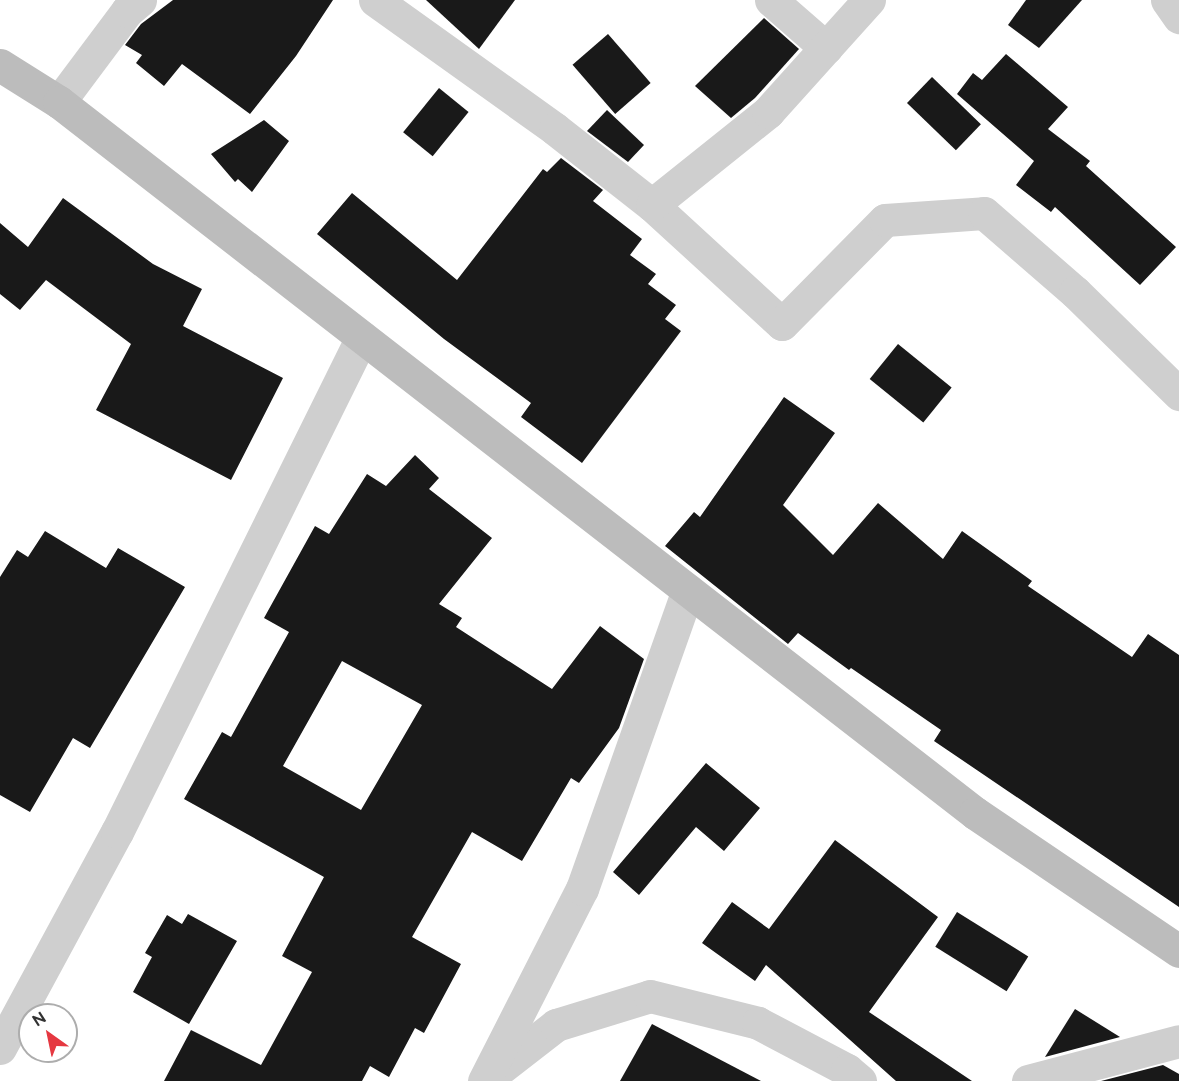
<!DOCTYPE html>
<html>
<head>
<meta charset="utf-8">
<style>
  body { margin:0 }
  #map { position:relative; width:1179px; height:1081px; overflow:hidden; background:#fff; font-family:Raleway,sans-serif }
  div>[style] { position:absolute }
  .building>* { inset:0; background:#191919; transform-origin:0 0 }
  .street>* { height:33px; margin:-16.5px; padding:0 16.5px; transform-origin:16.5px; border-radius:16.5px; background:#cfcfcf }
  .secondary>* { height:33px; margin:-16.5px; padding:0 16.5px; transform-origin:16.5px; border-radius:16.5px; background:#bcbcbc }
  span { translate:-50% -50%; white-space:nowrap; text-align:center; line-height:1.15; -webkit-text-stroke:6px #fff; paint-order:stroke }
  .north { position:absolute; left:18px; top:1003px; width:60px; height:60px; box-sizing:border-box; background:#fff; border:2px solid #adadad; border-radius:50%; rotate:327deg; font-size:16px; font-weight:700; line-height:24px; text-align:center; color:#323232 }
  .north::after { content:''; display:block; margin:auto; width:21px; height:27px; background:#e53841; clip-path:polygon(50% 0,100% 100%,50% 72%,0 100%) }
</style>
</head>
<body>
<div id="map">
  <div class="building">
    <div style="clip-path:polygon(173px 0,333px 0,296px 56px,250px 114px,182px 64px,164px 86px,136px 63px,142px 55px,125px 45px,141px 24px)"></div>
    <div style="clip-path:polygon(426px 0,515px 0,479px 49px)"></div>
    <div style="clip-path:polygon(1026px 0,1082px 0,1039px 48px,1008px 25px)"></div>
    <div style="clip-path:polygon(764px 18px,799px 49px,755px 98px,731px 118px,695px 86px)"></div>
    <div style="left:608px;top:34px;width:65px;height:47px;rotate:49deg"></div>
    <div style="clip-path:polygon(1006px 54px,1068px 107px,1048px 129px,1090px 161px,1086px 166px,1176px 247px,1140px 285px,1055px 207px,1051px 212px,1016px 185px,1034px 161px,957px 94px,973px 73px,982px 80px)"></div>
    <div style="left:932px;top:77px;width:68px;height:36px;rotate:44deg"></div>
    <div style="left:439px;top:88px;width:38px;height:57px;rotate:39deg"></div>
    <div style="clip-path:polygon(607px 110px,644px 145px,628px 162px,587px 131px)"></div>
    <div style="clip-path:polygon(264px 120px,289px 141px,252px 192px,238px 179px,235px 182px,211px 154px)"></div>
    <div style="clip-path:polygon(561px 158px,603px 190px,593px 201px,642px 239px,630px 255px,656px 274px,648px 284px,676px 305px,665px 319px,681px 331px,582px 463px,521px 417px,531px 403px,444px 339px,317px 234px,352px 193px,457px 280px,543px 169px,547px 172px)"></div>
    <div style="clip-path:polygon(63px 198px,153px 264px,202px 289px,183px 326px,283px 378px,231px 480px,96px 410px,131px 344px,46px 280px,20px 310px,0 294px,0 223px,28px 247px)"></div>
    <div style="left:898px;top:344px;width:69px;height:45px;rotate:39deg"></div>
    <div style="clip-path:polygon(784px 397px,835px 433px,783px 505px,833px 555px,878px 503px,943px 559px,962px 531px,1032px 581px,1028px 586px,1132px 657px,1148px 634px,1179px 655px,1179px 907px,934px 741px,941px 730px,851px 668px,849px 670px,798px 633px,788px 644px,665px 546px,694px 512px,700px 517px)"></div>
    <div style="clip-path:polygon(evenodd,415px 455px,439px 478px,429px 489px,492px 538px,439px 604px,462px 618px,456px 627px,552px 689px,600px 626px,644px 659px,619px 728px,579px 783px,571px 778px,522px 861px,472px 832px,412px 937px,461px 964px,424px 1033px,415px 1028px,389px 1077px,370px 1066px,362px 1081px,164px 1081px,191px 1030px,261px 1065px,312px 972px,282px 956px,324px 877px,184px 799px,222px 732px,231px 737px,289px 632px,264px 618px,315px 526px,329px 534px,367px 474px,386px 486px,415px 455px,342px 661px,422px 705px,361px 810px,283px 766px,342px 661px)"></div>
    <div style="clip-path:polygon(45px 531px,106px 568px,118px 548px,185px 587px,90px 748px,73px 738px,30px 812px,0 795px,0 577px,17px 550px,28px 557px)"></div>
    <div style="clip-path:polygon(706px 763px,760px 808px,724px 851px,696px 827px,639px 895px,613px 872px)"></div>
    <div style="clip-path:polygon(835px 840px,938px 917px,869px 1012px,972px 1081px,896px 1081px,766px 965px,755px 981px,702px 943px,732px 902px,769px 929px)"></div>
    <div style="left:957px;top:912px;width:84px;height:41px;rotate:32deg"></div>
    <div style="clip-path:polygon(188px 914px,237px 941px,189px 1024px,133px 992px,152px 957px,145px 953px,167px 915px,182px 924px)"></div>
    <div style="clip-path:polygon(1075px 1009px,1120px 1037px,1045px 1057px)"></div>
    <div style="clip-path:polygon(652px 1024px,761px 1081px,620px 1081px)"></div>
    <div style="clip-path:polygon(1163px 1065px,1179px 1074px,1179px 1081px,1101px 1081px)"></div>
  </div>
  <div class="street">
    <div style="left:375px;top:0;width:221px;rotate:35.6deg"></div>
    <div style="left:555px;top:129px;width:123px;rotate:38.1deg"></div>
    <div style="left:652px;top:205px;width:176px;rotate:42.5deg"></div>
    <div style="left:782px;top:324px;width:146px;rotate:-45.3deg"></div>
    <div style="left:885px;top:220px;width:99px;rotate:-4deg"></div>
    <div style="left:984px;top:213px;width:121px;rotate:41deg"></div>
    <div style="left:1075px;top:292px;width:146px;rotate:44.4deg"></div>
    <div style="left:771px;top:0;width:73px;rotate:41.1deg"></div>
    <div style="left:1167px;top:0;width:21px;rotate:55deg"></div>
    <div style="left:59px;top:102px;width:114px;rotate:-53.2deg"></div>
    <div style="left:127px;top:11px;width:17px;rotate:-40deg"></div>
    <div style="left:652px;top:205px;width:149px;rotate:-38.7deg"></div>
    <div style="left:768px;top:112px;width:151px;rotate:-48deg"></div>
    <div style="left:0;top:1048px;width:246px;rotate:-61.6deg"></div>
    <div style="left:117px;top:832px;width:552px;rotate:-63.67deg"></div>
    <div style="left:493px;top:1074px;width:80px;rotate:-37.9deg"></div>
    <div style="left:556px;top:1025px;width:98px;rotate:-17.1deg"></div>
    <div style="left:650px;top:996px;width:111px;rotate:14deg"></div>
    <div style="left:758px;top:1023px;width:101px;rotate:27.8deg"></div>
    <div style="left:847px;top:1070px;width:17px;rotate:40deg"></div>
    <div style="left:484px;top:1081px;width:216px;rotate:-63deg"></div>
    <div style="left:582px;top:889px;width:317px;rotate:-70.5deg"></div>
    <div style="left:1028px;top:1081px;width:156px;rotate:-14.8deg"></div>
  </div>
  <div class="secondary">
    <div style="left:0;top:65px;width:70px;rotate:32.1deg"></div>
    <div style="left:59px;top:102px;width:1160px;rotate:37.82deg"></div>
    <div style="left:975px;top:813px;width:246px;rotate:34.1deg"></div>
  </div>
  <div class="north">N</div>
</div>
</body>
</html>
